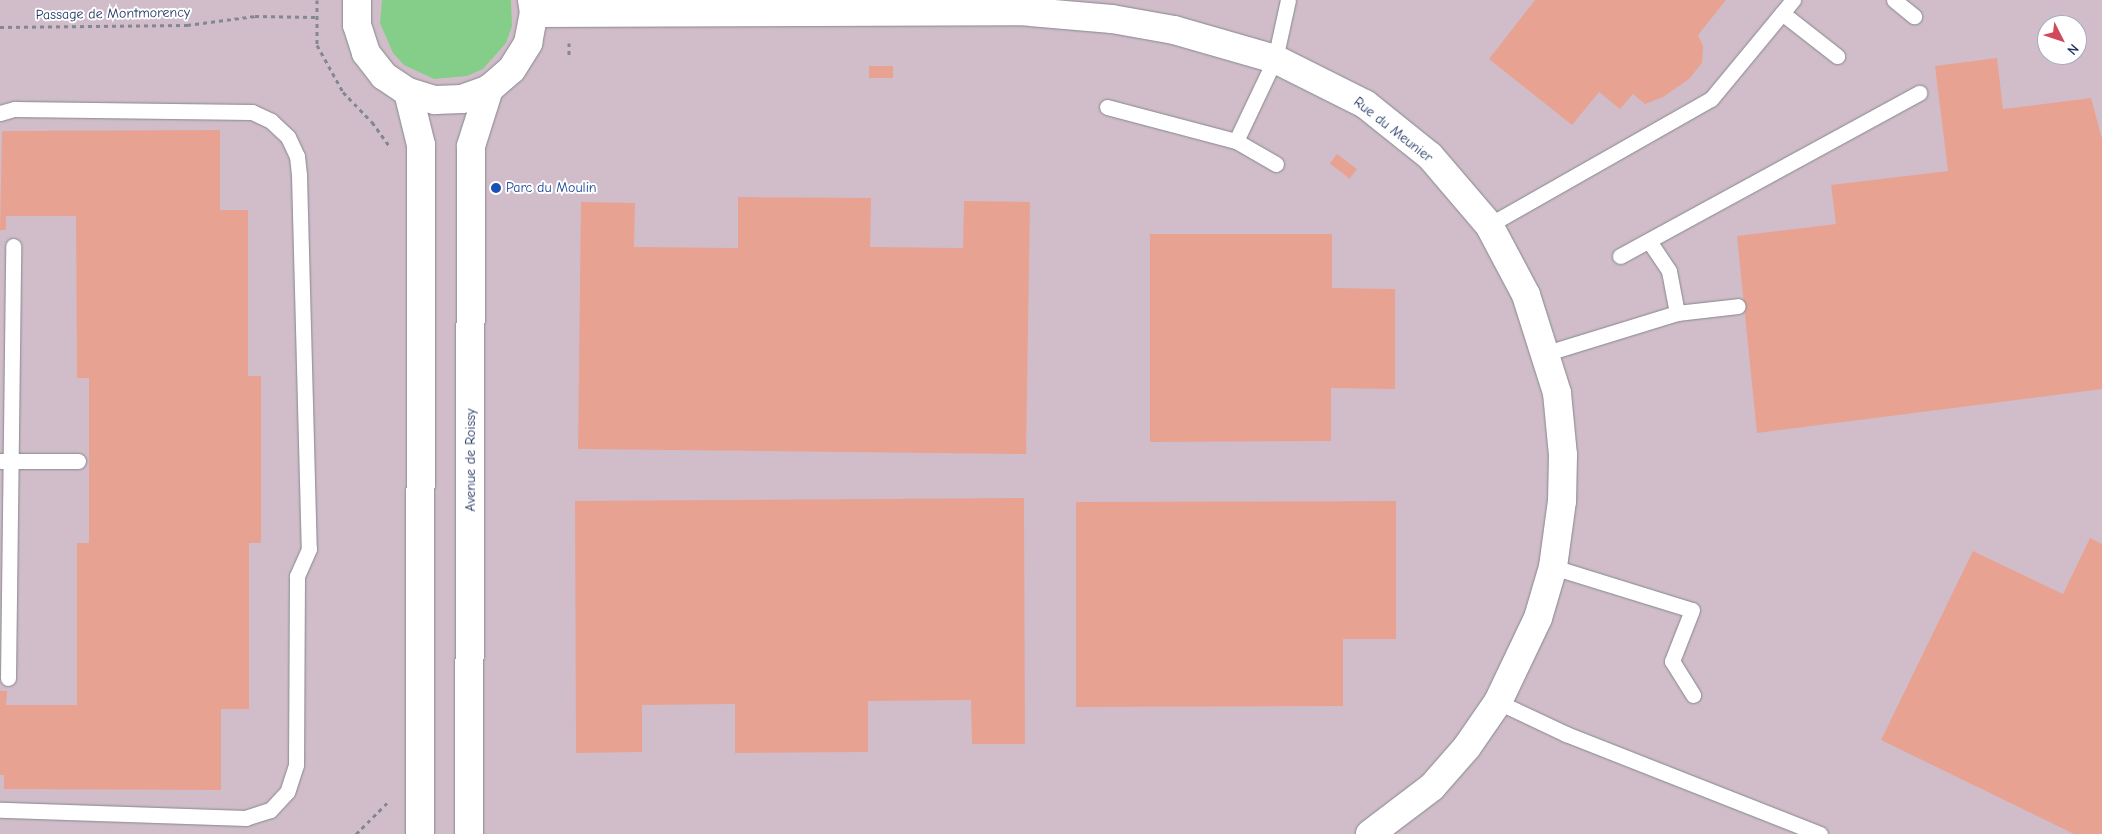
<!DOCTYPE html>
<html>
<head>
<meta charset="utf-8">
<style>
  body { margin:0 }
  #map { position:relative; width:2102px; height:834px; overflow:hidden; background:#ebe1c0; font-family:"Comic Neue",sans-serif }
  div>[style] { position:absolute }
  .industrial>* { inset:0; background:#d1bdc9 }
  .green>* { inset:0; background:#85ce8a }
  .building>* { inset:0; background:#e8a292; transform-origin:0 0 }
  .path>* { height:3px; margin-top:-1.5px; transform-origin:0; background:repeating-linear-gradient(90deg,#83888f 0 4px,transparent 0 8px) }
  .roads { filter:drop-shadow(0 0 1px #83888f) drop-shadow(0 0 1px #83888f) }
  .lane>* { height:15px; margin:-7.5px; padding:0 7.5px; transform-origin:7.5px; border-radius:7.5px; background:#fff }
  .street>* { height:28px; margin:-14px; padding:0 14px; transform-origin:14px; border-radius:14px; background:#fff }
  .dots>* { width:14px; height:14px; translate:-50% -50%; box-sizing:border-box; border:2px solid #fff; border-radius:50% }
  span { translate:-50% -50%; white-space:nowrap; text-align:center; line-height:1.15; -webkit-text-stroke:4px #fff; paint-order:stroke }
  .street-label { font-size:14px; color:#1b2f5e }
  .transit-label { font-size:14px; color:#164399 }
  .left { translate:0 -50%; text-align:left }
  .north { position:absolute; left:2037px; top:15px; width:50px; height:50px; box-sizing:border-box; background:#fff; border:1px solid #a4acbf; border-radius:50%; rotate:131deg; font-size:14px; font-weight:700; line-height:20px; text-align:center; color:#1b2f5e }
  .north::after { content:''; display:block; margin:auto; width:18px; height:22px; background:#d1495b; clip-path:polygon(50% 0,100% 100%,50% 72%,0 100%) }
</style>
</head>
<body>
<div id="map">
  <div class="industrial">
    <div style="clip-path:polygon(evenodd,0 0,2102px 0,2102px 834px,0 834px,0 0,2047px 25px,2077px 25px,2077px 55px,2047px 55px,2047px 25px)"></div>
  </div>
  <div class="green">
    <div style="clip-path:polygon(382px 0,511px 0,512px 26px,506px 43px,483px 69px,467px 76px,434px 79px,404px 65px,393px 53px,380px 23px)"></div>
  </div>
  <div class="building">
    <div style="clip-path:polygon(1535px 0,1726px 0,1698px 35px,1703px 46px,1702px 63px,1689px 79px,1663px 97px,1645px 104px,1633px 94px,1620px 109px,1599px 92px,1572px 125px,1489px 59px)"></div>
    <div style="clip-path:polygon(1997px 58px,2003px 109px,2091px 98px,2102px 139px,2102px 389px,1757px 433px,1737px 236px,1836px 224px,1831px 185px,1948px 171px,1935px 66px)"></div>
    <div style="left:869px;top:66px;width:24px;height:12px"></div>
    <div style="clip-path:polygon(220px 130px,220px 210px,248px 210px,248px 376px,261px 376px,261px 543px,249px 543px,249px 709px,221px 709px,221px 790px,4px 789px,4px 775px,0 775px,0 691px,7px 691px,6px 705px,77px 705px,77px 543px,89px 543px,89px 378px,77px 378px,76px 216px,6px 216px,6px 230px,0 230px,2px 131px)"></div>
    <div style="left:1337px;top:154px;width:25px;height:12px;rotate:37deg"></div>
    <div style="clip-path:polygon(738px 197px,871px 198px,870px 247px,963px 248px,964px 201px,1030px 202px,1026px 454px,578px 449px,581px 202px,635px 203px,634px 247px,738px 248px)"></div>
    <div style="clip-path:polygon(1150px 234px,1332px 234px,1332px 288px,1395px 289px,1395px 389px,1331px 388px,1331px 441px,1150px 442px)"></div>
    <div style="clip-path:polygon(1024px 498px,1025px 744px,972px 744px,971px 700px,868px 701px,868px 752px,735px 753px,735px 704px,642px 705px,642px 752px,576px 753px,575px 501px)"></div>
    <div style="clip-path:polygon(1396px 501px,1396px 639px,1343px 639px,1343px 706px,1076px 707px,1076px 502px)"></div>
    <div style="clip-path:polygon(2090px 538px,2102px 544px,2102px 834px,2074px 834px,1881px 740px,1973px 551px,2063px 594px)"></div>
  </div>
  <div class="path">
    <div style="left:317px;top:0;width:45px;rotate:90deg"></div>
    <div style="left:317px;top:45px;width:54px;rotate:61deg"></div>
    <div style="left:343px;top:92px;width:42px;rotate:46deg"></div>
    <div style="left:372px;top:122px;width:31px;rotate:54deg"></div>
    <div style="left:0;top:27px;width:187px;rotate:-0.6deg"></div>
    <div style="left:187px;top:25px;width:69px;rotate:-7.5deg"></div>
    <div style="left:255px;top:16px;width:60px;rotate:1deg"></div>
    <div style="left:569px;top:43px;width:12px;rotate:90deg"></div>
    <div style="left:356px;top:834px;width:48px;rotate:-45deg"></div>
  </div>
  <div class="roads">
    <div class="lane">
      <div style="left:1894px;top:0;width:26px;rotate:39deg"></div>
      <div style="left:1782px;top:13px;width:70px;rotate:38deg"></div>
      <div style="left:1107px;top:107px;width:133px;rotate:14.8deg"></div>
      <div style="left:0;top:113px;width:15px;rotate:-16deg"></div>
      <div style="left:14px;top:109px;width:238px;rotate:0.7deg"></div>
      <div style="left:252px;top:112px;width:21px;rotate:25deg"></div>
      <div style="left:271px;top:121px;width:23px;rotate:43deg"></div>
      <div style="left:288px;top:137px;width:21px;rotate:65deg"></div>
      <div style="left:297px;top:156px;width:19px;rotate:84deg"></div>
      <div style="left:299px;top:175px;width:374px;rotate:88.5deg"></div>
      <div style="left:309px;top:549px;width:30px;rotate:114deg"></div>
      <div style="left:297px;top:576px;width:189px;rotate:90.3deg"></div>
      <div style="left:296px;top:765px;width:28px;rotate:108deg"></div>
      <div style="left:287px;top:792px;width:25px;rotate:133deg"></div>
      <div style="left:270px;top:810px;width:25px;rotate:162deg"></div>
      <div style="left:246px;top:818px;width:246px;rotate:-178.1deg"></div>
      <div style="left:1276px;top:164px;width:46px;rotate:-150.1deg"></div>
      <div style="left:1236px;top:141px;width:91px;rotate:-64.6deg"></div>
      <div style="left:1275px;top:59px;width:60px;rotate:-77.6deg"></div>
      <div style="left:1489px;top:225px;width:255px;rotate:-29.6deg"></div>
      <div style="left:1711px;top:99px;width:129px;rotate:-50.4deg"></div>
      <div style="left:1649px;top:241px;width:36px;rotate:56deg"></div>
      <div style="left:1669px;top:271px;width:43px;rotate:79.2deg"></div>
      <div style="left:1620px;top:256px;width:341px;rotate:-28.6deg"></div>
      <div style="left:1547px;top:353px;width:136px;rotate:-17.1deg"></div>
      <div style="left:1677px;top:313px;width:61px;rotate:-6.5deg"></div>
      <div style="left:1px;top:461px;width:77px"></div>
      <div style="left:1553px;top:567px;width:145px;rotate:17.2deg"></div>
      <div style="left:1692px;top:610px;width:55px;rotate:111.4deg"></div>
      <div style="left:1672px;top:661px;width:40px;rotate:58deg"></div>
      <div style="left:8px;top:678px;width:432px;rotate:-89.3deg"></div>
      <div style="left:1498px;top:702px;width:75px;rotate:25.2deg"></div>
      <div style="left:1566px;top:734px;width:273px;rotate:21.5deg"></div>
    </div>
    <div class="street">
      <div style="left:357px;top:0;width:25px;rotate:90deg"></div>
      <div style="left:357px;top:25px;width:29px;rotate:72deg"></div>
      <div style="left:366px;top:53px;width:29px;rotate:52deg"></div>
      <div style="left:384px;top:76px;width:29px;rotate:34deg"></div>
      <div style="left:408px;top:92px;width:28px;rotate:17deg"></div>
      <div style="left:435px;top:100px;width:27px;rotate:-2deg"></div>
      <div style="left:462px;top:99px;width:29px;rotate:-20deg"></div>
      <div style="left:489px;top:89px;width:30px;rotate:-41deg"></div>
      <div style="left:512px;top:69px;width:31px;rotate:-58deg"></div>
      <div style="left:528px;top:43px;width:31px;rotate:-79deg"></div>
      <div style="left:534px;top:13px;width:13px;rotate:-99deg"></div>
      <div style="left:534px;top:13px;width:485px;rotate:-0.2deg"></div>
      <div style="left:1019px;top:11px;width:93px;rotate:4.9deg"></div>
      <div style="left:1112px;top:19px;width:63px;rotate:10.1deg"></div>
      <div style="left:1174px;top:30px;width:105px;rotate:16deg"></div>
      <div style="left:1275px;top:59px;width:101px;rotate:26.6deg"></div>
      <div style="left:1365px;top:104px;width:83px;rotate:38.7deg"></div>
      <div style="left:1430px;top:156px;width:91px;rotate:49.5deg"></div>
      <div style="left:1489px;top:225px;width:79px;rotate:62.1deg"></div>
      <div style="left:1526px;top:295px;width:103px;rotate:72.4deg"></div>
      <div style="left:1557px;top:393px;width:62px;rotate:84.5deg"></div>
      <div style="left:1563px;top:455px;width:46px;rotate:91.2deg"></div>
      <div style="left:1562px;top:501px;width:67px;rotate:97.8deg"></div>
      <div style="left:1553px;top:567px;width:53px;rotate:106.4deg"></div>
      <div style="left:1538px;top:618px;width:93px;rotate:115.5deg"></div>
      <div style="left:1498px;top:702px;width:55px;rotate:124.6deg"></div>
      <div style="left:1467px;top:747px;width:53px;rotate:131.2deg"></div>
      <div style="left:1432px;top:787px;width:78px;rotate:142.8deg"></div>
      <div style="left:408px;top:92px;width:55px;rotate:76.2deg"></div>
      <div style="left:421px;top:145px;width:689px;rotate:90.08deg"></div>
      <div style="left:469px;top:834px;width:688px;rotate:-89.83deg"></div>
      <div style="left:471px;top:146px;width:60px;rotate:-72.5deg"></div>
    </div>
  </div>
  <div class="dots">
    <div style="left:496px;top:188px;background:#1a4fb4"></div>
  </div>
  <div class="street-label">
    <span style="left:113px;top:14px;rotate:-1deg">Passage de Montmorency</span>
    <span style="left:1393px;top:130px;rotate:38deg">Rue du Meunier</span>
    <span style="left:471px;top:460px;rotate:-90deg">Avenue de Roissy</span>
  </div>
  <div class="transit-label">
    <span class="left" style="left:506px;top:188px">Parc du Moulin</span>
  </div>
  <div class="north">N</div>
</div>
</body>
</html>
